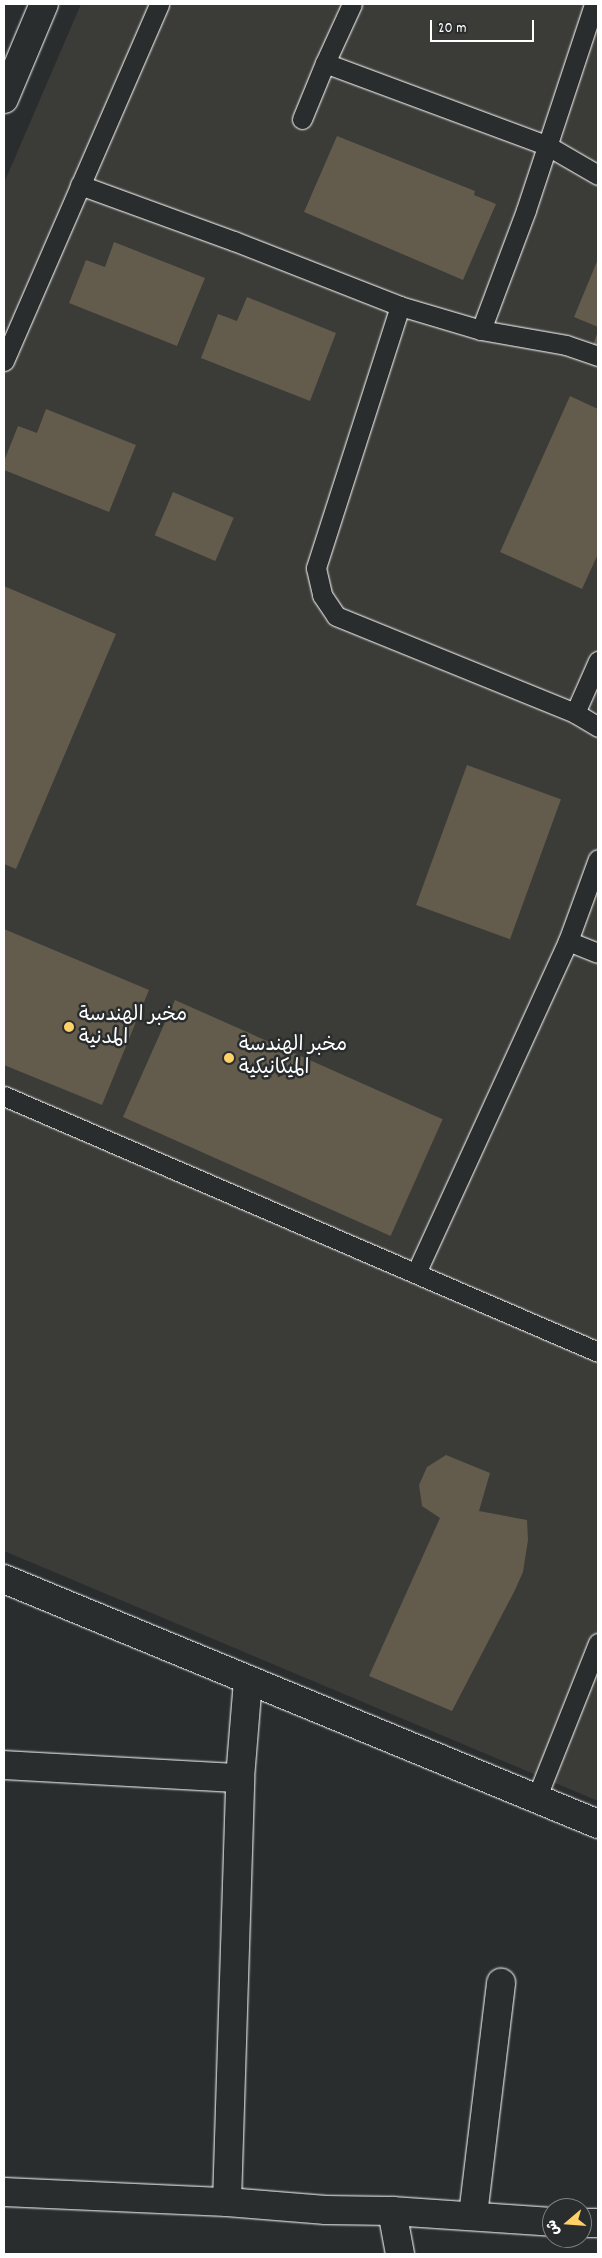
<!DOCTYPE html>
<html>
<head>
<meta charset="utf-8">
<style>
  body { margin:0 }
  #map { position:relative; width:602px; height:2258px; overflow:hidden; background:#2a2d2e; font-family:Dekko,"Playpen Sans Arabic",sans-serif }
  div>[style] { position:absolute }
  .built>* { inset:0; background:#3b3b37 }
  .building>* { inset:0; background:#635b4c; transform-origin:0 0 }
  .roads { filter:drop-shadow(0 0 1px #fff) drop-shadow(0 0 1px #fff) }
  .lane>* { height:19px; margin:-9.5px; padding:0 9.5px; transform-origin:9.5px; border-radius:9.5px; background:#2a2d2e }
  .street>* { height:28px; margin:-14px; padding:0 14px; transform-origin:14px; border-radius:14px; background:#2a2d2e }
  .secondary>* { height:28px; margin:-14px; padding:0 14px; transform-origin:14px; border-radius:14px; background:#2a2d2e }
  .dots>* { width:14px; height:14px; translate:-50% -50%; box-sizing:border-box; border:2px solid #2a2d2e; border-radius:50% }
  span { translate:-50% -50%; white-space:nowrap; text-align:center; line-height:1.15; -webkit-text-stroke:5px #2a2d2e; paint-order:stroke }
  .poi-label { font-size:20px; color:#fff }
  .left { translate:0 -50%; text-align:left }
  .frame { position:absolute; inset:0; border:5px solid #fff; pointer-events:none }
  .north { position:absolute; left:542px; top:2198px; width:50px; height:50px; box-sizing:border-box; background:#2a2d2e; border:1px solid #7f8182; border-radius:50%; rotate:252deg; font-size:14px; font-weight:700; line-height:20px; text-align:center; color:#fff }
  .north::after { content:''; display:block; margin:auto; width:18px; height:22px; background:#ffd166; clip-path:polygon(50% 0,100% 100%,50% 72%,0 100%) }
  .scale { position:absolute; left:430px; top:20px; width:104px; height:22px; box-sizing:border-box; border:2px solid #fff; border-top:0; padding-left:6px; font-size:15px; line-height:18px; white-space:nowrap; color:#fff; -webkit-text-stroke:4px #2a2d2e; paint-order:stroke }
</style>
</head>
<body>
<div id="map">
  <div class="built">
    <div style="clip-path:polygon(81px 4px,598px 4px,598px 1801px,4px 1551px,4px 183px)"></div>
  </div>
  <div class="building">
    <div style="clip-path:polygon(337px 136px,475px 191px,474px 195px,496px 204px,463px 280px,304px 212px)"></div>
    <div style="clip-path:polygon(114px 242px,205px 278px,177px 346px,69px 303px,86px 260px,105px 267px)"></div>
    <div style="clip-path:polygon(598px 259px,598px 327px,574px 317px)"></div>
    <div style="clip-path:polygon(247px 297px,336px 333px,310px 401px,201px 358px,218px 314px,237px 321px)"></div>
    <div style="clip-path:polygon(598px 331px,598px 348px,593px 345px)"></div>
    <div style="clip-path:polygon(570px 396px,598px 409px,598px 554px,582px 589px,500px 552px)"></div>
    <div style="clip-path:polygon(46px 409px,136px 445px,109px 512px,4px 470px,4px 461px,18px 426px,37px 433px)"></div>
    <div style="left:173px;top:492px;width:66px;height:47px;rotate:23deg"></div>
    <div style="clip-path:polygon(4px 586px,116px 634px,16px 869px,4px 864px)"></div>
    <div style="left:467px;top:765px;width:100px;height:149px;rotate:20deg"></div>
    <div style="clip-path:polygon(4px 929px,149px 990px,102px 1105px,4px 1065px)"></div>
    <div style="left:175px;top:1000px;width:293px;height:128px;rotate:24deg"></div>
    <div style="clip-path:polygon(446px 1455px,490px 1473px,479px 1511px,527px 1520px,528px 1540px,523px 1572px,515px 1590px,452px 1711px,369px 1676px,440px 1518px,422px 1506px,419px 1485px,427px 1467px)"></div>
  </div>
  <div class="roads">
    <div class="lane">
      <div style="left:325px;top:63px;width:238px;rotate:20.4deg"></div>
      <div style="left:548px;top:146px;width:58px;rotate:30.1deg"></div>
      <div style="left:302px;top:119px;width:61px;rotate:-67.7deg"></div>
      <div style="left:325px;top:63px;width:65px;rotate:-65.4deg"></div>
      <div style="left:80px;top:185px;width:164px;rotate:20deg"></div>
      <div style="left:234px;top:241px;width:178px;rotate:21.4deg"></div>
      <div style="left:400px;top:306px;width:84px;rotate:16.5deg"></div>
      <div style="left:481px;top:330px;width:86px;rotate:10deg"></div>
      <div style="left:566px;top:345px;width:34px;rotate:19deg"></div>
      <div style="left:400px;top:306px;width:275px;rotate:107.8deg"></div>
      <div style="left:316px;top:568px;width:28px;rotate:77deg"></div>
      <div style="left:322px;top:595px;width:25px;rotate:56deg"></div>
      <div style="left:336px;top:616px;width:258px;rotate:22.1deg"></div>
      <div style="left:575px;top:713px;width:27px;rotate:31deg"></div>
      <div style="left:481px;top:330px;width:128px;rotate:-69.4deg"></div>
      <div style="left:526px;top:210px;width:217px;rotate:-71.7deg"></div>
      <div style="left:4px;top:361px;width:389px;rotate:-66.5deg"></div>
      <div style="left:575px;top:713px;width:57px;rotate:-66.1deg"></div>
      <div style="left:568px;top:941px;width:32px;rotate:22deg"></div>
      <div style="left:4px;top:1096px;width:647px;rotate:23.31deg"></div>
      <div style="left:416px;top:1273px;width:365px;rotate:-65.4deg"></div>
      <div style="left:568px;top:941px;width:87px;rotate:-69.9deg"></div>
      <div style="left:536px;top:1799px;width:168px;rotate:-68.3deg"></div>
    </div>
    <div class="street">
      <div style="left:4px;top:1765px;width:236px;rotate:3.2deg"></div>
      <div style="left:4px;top:2192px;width:223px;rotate:2.6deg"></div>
      <div style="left:227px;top:2202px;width:99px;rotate:4.6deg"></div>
      <div style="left:326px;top:2210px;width:66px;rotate:0.9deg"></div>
      <div style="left:227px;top:2202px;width:424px;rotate:-88.2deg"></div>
      <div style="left:240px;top:1778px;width:97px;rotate:-85.3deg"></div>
      <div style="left:473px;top:2215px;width:234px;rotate:-83.1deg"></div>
      <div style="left:582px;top:2223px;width:16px"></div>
      <div style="left:400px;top:2254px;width:44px;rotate:-100.5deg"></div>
      <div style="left:392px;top:2211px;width:160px;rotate:3.9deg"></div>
    </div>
    <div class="secondary">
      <div style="left:4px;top:99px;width:103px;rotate:-67.2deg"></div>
      <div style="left:4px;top:1579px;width:643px;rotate:22.41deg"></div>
    </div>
  </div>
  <div class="dots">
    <div style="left:69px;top:1027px;background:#ffd166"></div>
    <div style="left:229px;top:1058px;background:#ffd166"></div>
  </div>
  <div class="poi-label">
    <span class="left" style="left:79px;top:1028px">مخبر الهندسة<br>المدنية</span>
    <span class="left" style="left:239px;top:1058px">مخبر الهندسة<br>الميكانيكية</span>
  </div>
  <div class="frame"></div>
  <div class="north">ش</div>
  <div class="scale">20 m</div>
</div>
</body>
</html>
